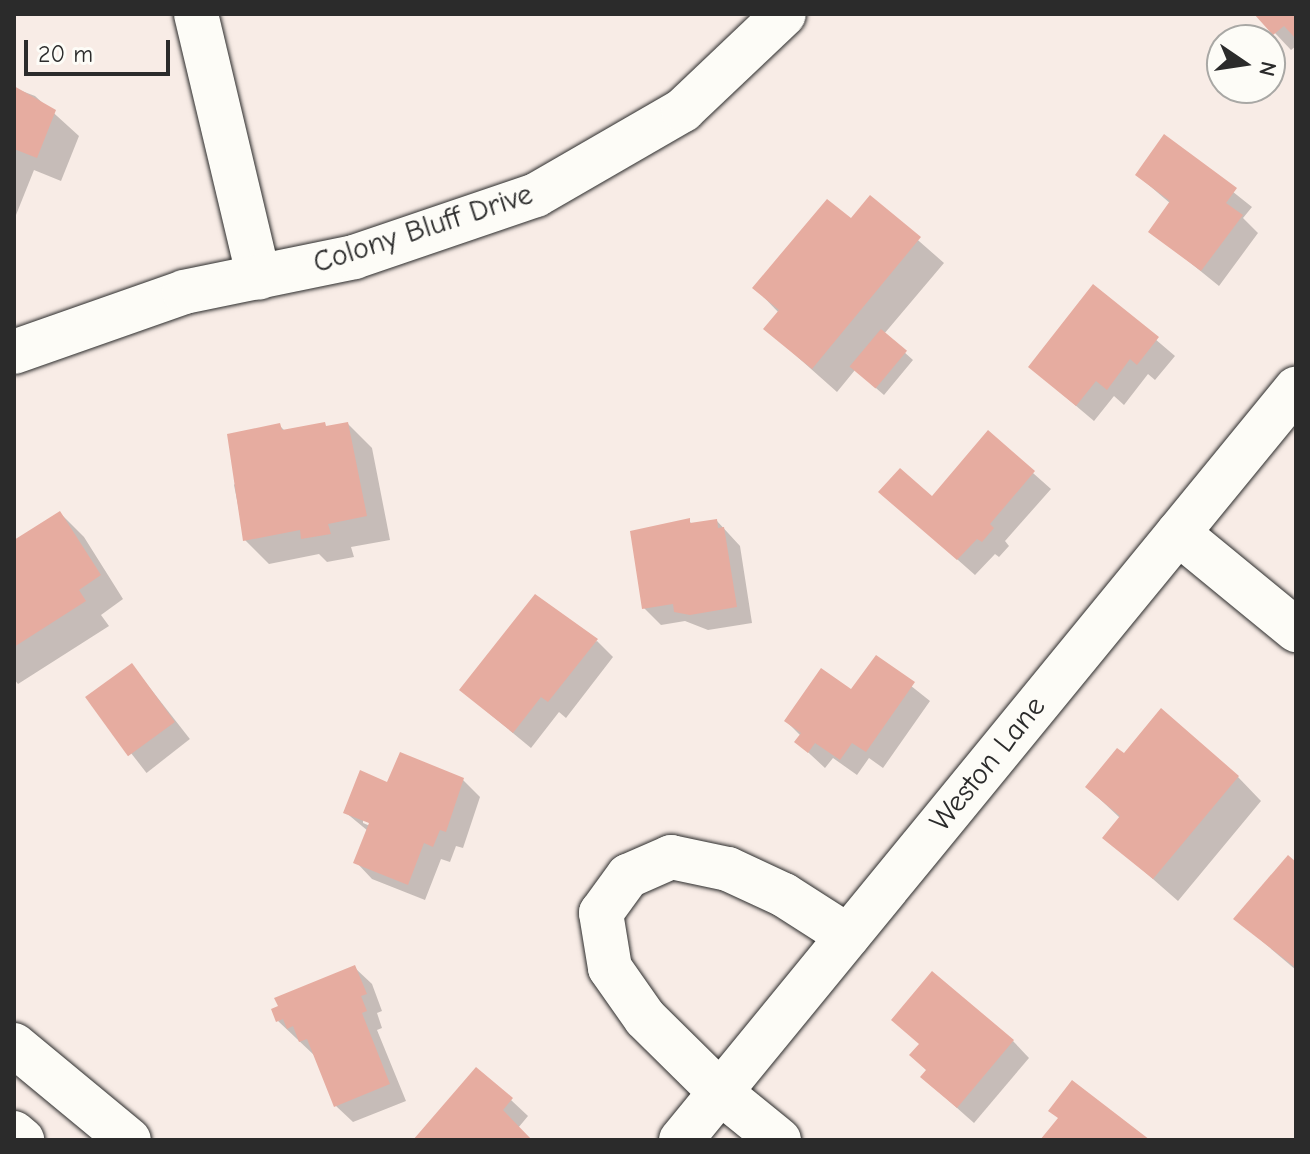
<!DOCTYPE html>
<html>
<head>
<meta charset="utf-8">
<style>
  body { margin:0 }
  #map { position:relative; width:1310px; height:1154px; overflow:hidden; background:#f8ece6; font-family:"Comic Neue",sans-serif }
  div>[style] { position:absolute }
  .shadow>* { inset:0; background:#0003; transform-origin:0 0 }
  .building>* { inset:0; background:#e6aca0; transform-origin:0 0 }
  .roads { filter:drop-shadow(0 0 2px #2b2b2b) drop-shadow(0 0 2px #2b2b2b) }
  .minor>* { height:44px; margin:-22px; padding:0 22px; transform-origin:22px; border-radius:22px; background:#fdfcf7 }
  .secondary>* { height:44px; margin:-22px; padding:0 22px; transform-origin:22px; border-radius:22px; background:#fdfcf7 }
  span { translate:-50% -50%; white-space:nowrap; text-align:center; line-height:1.15; -webkit-text-stroke:7px #fdfcf7; paint-order:stroke }
  .street-label { font-size:30px; color:#2b2b2b }
  .frame { position:absolute; inset:0; border:16px solid #2b2b2b; pointer-events:none }
  .north { position:absolute; left:1206px; top:24px; width:80px; height:80px; box-sizing:border-box; background:#fdfcf7; border:2px solid #a9a8a5; border-radius:50%; rotate:103deg; font-size:22px; font-weight:700; line-height:32px; text-align:center; color:#2b2b2b }
  .north::after { content:''; display:block; margin:auto; width:28px; height:36px; background:#2b2b2b; clip-path:polygon(50% 0,100% 100%,50% 72%,0 100%) }
  .scale { position:absolute; left:24px; top:40px; width:146px; height:36px; box-sizing:border-box; border:4px solid #2b2b2b; border-top:0; padding-left:10px; font-size:24px; line-height:28px; white-space:nowrap; color:#2b2b2b; -webkit-text-stroke:6px #fdfcf7; paint-order:stroke }
</style>
</head>
<body>
<div id="map">
  <div class="shadow">
    <div style="clip-path:polygon(1257px 14px,1296px 14px,1296px 46px,1291px 50px)"></div>
    <div style="clip-path:polygon(14px 88px,35px 96px,79px 136px,61px 181px,34px 170px,14px 220px)"></div>
    <div style="clip-path:polygon(1164px 137px,1252px 207px,1243px 218px,1258px 233px,1219px 286px,1151px 231px,1171px 204px,1137px 175px)"></div>
    <div style="clip-path:polygon(870px 198px,944px 263px,884px 334px,913px 360px,884px 395px,855px 370px,837px 392px,766px 329px,779px 313px,755px 288px,851px 221px)"></div>
    <div style="clip-path:polygon(1094px 287px,1175px 356px,1155px 380px,1148px 374px,1124px 405px,1114px 396px,1094px 421px,1030px 367px)"></div>
    <div style="clip-path:polygon(348px 424px,372px 448px,390px 540px,351px 547px,354px 557px,327px 562px,319px 554px,269px 564px,245px 540px,234px 485px,279px 425px,286px 432px)"></div>
    <div style="clip-path:polygon(988px 433px,1051px 489px,1005px 541px,1009px 546px,999px 557px,995px 554px,975px 575px,881px 492px,933px 498px)"></div>
    <div style="clip-path:polygon(60px 513px,84px 537px,123px 599px,101px 615px,109px 626px,18px 684px,14px 679px,14px 543px)"></div>
    <div style="clip-path:polygon(689px 521px,693px 525px,717px 521px,740px 546px,752px 623px,708px 630px,685px 621px,661px 625px,644px 608px)"></div>
    <div style="clip-path:polygon(597px 641px,613px 657px,566px 718px,559px 712px,531px 748px,461px 690px)"></div>
    <div style="clip-path:polygon(876px 658px,930px 701px,883px 768px,869px 758px,857px 775px,833px 758px,825px 768px,797px 742px,801px 736px,786px 721px,851px 692px)"></div>
    <div style="left:132px;top:665px;width:94px;height:55px;rotate:52deg"></div>
    <div style="clip-path:polygon(1238px 777px,1261px 801px,1178px 901px,1105px 837px,1120px 818px,1087px 787px)"></div>
    <div style="clip-path:polygon(evenodd,463px 780px,480px 797px,463px 848px,456px 846px,450px 862px,441px 859px,425px 900px,372px 879px,356px 862px,368px 831px,345px 812px,388px 784px,463px 780px,363px 818px,377px 829px,363px 823px,363px 818px)"></div>
    <div style="clip-path:polygon(1296px 865px,1296px 970px,1236px 919px)"></div>
    <div style="clip-path:polygon(355px 968px,372px 984px,382px 1011px,377px 1013px,382px 1028px,377px 1030px,406px 1101px,353px 1122px,336px 1106px,315px 1056px,278px 1021px)"></div>
    <div style="clip-path:polygon(1013px 1041px,1029px 1058px,974px 1123px,922px 1077px)"></div>
    <div style="clip-path:polygon(511px 1100px,528px 1116px,518px 1128px,530px 1140px,416px 1140px)"></div>
  </div>
  <div class="building">
    <div style="clip-path:polygon(1254px 14px,1296px 14px,1296px 39px,1284px 26px,1273px 35px)"></div>
    <div style="clip-path:polygon(14px 86px,56px 110px,37px 158px,14px 149px)"></div>
    <div style="clip-path:polygon(1164px 134px,1237px 188px,1226px 203px,1243px 215px,1201px 271px,1148px 232px,1170px 201px,1135px 175px)"></div>
    <div style="clip-path:polygon(870px 195px,921px 237px,812px 369px,763px 329px,779px 310px,752px 288px,827px 199px,851px 218px)"></div>
    <div style="clip-path:polygon(1093px 284px,1159px 337px,1137px 365px,1130px 359px,1107px 390px,1096px 381px,1076px 406px,1028px 367px)"></div>
    <div style="left:881px;top:329px;width:34px;height:49px;rotate:40deg"></div>
    <div style="clip-path:polygon(325px 422px,326px 426px,348px 422px,367px 516px,328px 524px,331px 534px,301px 539px,300px 530px,243px 541px,227px 434px,280px 423px,282px 430px)"></div>
    <div style="clip-path:polygon(988px 430px,1035px 471px,990px 524px,994px 528px,982px 542px,977px 539px,957px 560px,878px 492px,900px 468px,932px 496px)"></div>
    <div style="clip-path:polygon(60px 511px,101px 575px,79px 590px,86px 601px,14px 647px,14px 540px)"></div>
    <div style="clip-path:polygon(690px 518px,690px 523px,717px 519px,718px 528px,724px 527px,737px 607px,690px 615px,674px 612px,673px 604px,642px 609px,630px 531px)"></div>
    <div style="clip-path:polygon(535px 594px,598px 639px,548px 702px,541px 697px,513px 733px,459px 690px)"></div>
    <div style="clip-path:polygon(876px 655px,915px 682px,866px 752px,852px 743px,840px 760px,815px 743px,808px 753px,794px 742px,801px 733px,784px 721px,821px 668px,851px 689px)"></div>
    <div style="left:132px;top:663px;width:73px;height:58px;rotate:54deg"></div>
    <div style="clip-path:polygon(1161px 708px,1239px 776px,1153px 879px,1102px 838px,1120px 816px,1085px 787px,1117px 748px,1124px 753px)"></div>
    <div style="clip-path:polygon(400px 752px,464px 778px,446px 832px,440px 830px,433px 847px,424px 843px,408px 885px,353px 863px,369px 823px,343px 813px,360px 770px,387px 782px)"></div>
    <div style="clip-path:polygon(1288px 855px,1296px 862px,1296px 968px,1233px 919px)"></div>
    <div style="clip-path:polygon(355px 965px,367px 994px,361px 996px,367px 1011px,362px 1013px,390px 1084px,334px 1107px,307px 1039px,299px 1042px,293px 1026px,287px 1029px,283px 1019px,276px 1022px,271px 1009px,278px 1006px,274px 998px)"></div>
    <div style="clip-path:polygon(932px 971px,1014px 1040px,957px 1108px,920px 1077px,926px 1070px,909px 1055px,919px 1044px,891px 1020px)"></div>
    <div style="clip-path:polygon(476px 1067px,513px 1098px,503px 1110px,532px 1140px,413px 1140px)"></div>
    <div style="clip-path:polygon(1072px 1080px,1150px 1140px,1040px 1140px,1058px 1118px,1048px 1111px)"></div>
  </div>
  <div class="roads">
    <div class="minor">
      <div style="left:196px;top:14px;width:271px;rotate:76.6deg"></div>
      <div style="left:14px;top:352px;width:180px;rotate:-19.4deg"></div>
      <div style="left:184px;top:292px;width:174px;rotate:-11.6deg"></div>
      <div style="left:354px;top:257px;width:192px;rotate:-18.8deg"></div>
      <div style="left:536px;top:195px;width:170px;rotate:-30deg"></div>
      <div style="left:683px;top:110px;width:139px;rotate:-43.5deg"></div>
      <div style="left:1178px;top:533px;width:153px;rotate:39.4deg"></div>
      <div style="left:681px;top:1140px;width:971px;rotate:-50.69deg"></div>
      <div style="left:779px;top:1140px;width:76px;rotate:-140.9deg"></div>
      <div style="left:720px;top:1092px;width:105px;rotate:-135.4deg"></div>
      <div style="left:645px;top:1018px;width:61px;rotate:-125deg"></div>
      <div style="left:610px;top:968px;width:56px;rotate:-99.3deg"></div>
      <div style="left:601px;top:913px;width:46px;rotate:-53.9deg"></div>
      <div style="left:628px;top:876px;width:47px;rotate:-23.8deg"></div>
      <div style="left:671px;top:857px;width:58px;rotate:11.9deg"></div>
      <div style="left:728px;top:869px;width:62px;rotate:24.9deg"></div>
      <div style="left:784px;top:895px;width:76px;rotate:32.6deg"></div>
    </div>
    <div class="secondary">
      <div style="left:14px;top:1045px;width:149px;rotate:39.6deg"></div>
      <div style="left:14px;top:1133px;width:11px;rotate:41deg"></div>
    </div>
  </div>
  <div class="street-label">
    <span style="left:423px;top:229px;rotate:-18deg">Colony Bluff Drive</span>
    <span style="left:988px;top:764px;rotate:-51deg">Weston Lane</span>
  </div>
  <div class="frame"></div>
  <div class="north">N</div>
  <div class="scale">20 m</div>
</div>
</body>
</html>
